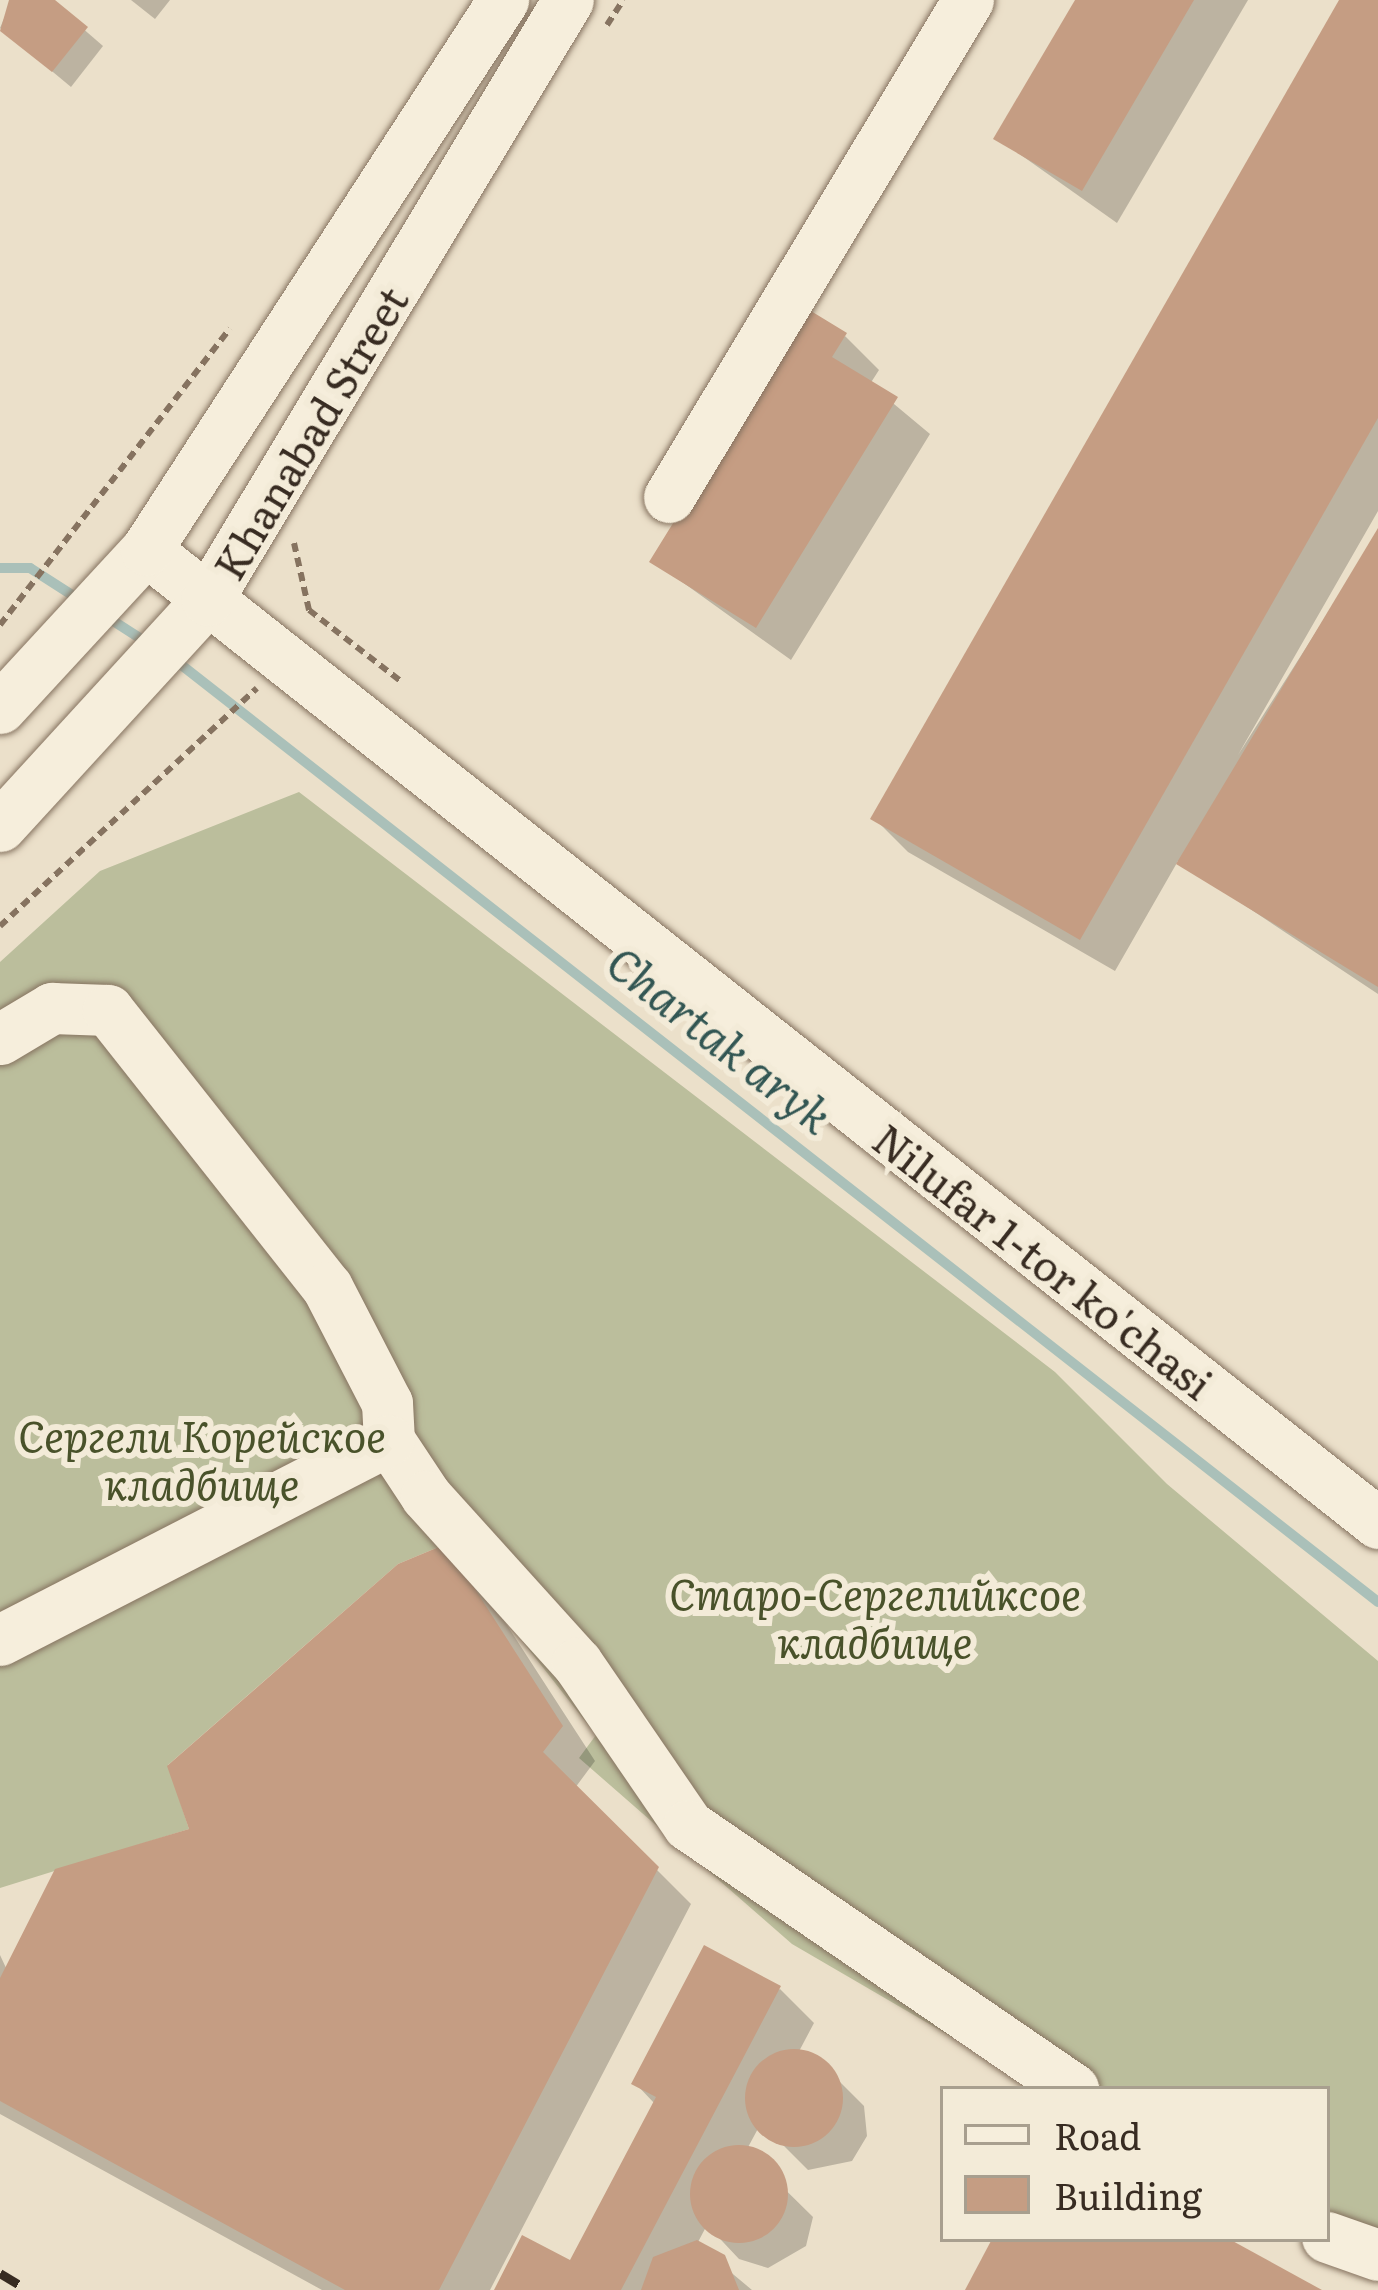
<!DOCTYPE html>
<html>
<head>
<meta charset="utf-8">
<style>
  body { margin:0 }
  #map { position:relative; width:1378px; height:2290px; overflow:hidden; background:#ebe0ca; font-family:Literata,serif }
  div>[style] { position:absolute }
  .cemetery>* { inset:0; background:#bbbe9c }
  .shadow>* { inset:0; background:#0003 }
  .stream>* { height:10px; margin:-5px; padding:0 5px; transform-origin:5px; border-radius:5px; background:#aac0b9 }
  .building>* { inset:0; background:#c59d83 }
  .round { border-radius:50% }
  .path>* { height:6px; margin-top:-3px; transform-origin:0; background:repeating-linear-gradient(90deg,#867360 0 9px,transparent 0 15px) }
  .roads { filter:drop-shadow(0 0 3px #867360) drop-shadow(0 0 3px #867360) }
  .minor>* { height:51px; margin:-25.5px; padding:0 25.5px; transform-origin:25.5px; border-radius:25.5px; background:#f6eedc }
  .rail>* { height:9px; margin-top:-4.5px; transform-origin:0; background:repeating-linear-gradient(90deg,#382c22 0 21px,transparent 0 42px) }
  span { translate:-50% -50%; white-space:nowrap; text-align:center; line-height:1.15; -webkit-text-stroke:12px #f3ebd8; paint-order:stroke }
  .street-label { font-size:42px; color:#382c22 }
  .park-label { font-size:42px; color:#49522a; font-style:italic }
  .water-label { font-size:45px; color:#325653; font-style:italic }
  .legend { position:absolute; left:940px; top:2086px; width:390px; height:156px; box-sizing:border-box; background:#f3ebd8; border:3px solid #a89f8f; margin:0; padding:15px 21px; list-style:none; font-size:36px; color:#382c22 }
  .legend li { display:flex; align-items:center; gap:24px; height:60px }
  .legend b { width:60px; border:3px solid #a89f8f }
</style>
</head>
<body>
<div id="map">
  <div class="cemetery">
    <div style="clip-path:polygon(299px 792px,1055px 1372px,1167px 1484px,1378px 1661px,1378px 2274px,1297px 2239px,1327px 2239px,1327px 2089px,1041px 2089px,792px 1944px,579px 1758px,596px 1735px,446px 1544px,398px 1564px,168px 1765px,189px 1829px,0 1888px,0 962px,100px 871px)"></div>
  </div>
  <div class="shadow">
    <div style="clip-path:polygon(12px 0,50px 0,103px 46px,71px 87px,0 28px)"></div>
    <div style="clip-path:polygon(131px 0,170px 0,155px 19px)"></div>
    <div style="clip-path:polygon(1079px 0,1248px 0,1117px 223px,997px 138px)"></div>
    <div style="clip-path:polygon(1342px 0,1378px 0,1378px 511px,1238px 755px,1378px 534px,1378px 994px,1178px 861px,1115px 971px,908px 852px,874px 818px)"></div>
    <div style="clip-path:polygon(845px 336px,879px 370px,870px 384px,930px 434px,791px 660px,653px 561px)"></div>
    <div style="clip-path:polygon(479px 1582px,595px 1761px,575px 1788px,691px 1904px,490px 2290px,322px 2290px,0 2114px,0 1955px,7px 1970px,193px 1830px,171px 1767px)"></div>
    <div style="clip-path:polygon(780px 1989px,814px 2023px,796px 2057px,815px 2057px,864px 2106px,867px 2136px,852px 2161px,808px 2170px,761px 2123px,746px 2151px,813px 2217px,806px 2246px,768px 2268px,739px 2259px,707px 2225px,697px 2244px,752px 2290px,497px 2290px,571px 2264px,655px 2104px,635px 2083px)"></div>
  </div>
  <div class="stream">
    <div style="left:0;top:568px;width:30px"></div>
    <div style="left:30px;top:568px;width:63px;rotate:32.7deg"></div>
    <div style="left:104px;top:615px;width:54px;rotate:32.8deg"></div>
    <div style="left:175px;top:660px;width:1528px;rotate:38.06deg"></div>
  </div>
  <div class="building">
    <div style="clip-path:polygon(9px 0,55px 0,88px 27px,52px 72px,0 31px)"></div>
    <div style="clip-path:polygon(1075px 0,1194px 0,1082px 191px,993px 139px)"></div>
    <div style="clip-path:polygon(1339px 0,1378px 0,1378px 418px,1080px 940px,870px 819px)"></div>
    <div style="clip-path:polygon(806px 308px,847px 333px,832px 357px,898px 397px,756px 628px,649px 562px)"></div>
    <div style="clip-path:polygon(1378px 528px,1378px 987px,1176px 864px)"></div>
    <div style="clip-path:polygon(446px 1544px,563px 1726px,543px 1752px,659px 1867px,439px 2290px,345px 2290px,0 2101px,0 1978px,55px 1869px,189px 1829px,167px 1766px,398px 1564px)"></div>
    <div style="clip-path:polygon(704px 1945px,781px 1986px,621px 2290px,494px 2290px,522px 2235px,570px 2260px,656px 2097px,631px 2084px)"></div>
    <div class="round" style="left:745px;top:2049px;width:98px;height:98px"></div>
    <div class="round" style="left:690px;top:2145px;width:98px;height:98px"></div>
    <div style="clip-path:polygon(992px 2239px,1229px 2239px,1322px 2290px,965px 2290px)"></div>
    <div style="clip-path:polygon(697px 2240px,725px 2255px,739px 2290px,641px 2290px,653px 2257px)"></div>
  </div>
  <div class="path">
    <div style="left:607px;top:25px;width:30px;rotate:-57deg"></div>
    <div style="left:294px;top:543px;width:69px;rotate:77.4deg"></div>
    <div style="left:309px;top:610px;width:119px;rotate:37.8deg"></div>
    <div style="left:0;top:625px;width:375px;rotate:-52.2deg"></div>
    <div style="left:0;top:926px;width:350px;rotate:-42.8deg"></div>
  </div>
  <div class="roads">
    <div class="minor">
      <div style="left:669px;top:497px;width:580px;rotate:-58.97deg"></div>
      <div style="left:146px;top:550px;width:1570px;rotate:38.3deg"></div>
      <div style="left:0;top:708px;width:215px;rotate:-47.3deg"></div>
      <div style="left:146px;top:550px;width:656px;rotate:-57.01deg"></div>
      <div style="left:0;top:826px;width:306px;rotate:-47.5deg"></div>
      <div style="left:207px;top:600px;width:700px;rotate:-58.97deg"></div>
      <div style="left:0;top:1039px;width:61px;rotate:-30.8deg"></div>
      <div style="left:52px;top:1008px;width:56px;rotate:2deg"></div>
      <div style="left:108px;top:1010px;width:353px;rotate:51.7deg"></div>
      <div style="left:327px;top:1287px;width:131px;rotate:62.7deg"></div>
      <div style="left:387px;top:1403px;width:37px;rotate:87deg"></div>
      <div style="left:389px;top:1440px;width:67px;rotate:56.5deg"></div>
      <div style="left:426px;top:1496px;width:225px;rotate:47.9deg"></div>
      <div style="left:577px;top:1663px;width:196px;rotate:55.6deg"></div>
      <div style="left:688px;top:1825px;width:467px;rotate:34.4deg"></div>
      <div style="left:0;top:1640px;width:437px;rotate:-27.2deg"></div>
      <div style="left:1327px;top:2237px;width:54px;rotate:19.4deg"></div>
    </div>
  </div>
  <div class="rail">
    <div style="left:0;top:2273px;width:33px;rotate:31deg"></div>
  </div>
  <div class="street-label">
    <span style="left:309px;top:432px;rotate:-59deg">Khanabad Street</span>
    <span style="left:1044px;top:1260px;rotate:38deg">Nilufar 1-tor ko'chasi</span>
  </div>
  <div class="park-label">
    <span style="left:202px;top:1458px">Сергели Корейское<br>кладбище</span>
    <span style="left:875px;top:1616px">Старо-Сергелийксое<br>кладбище</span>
  </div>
  <div class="water-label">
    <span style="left:721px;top:1038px;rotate:38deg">Chartak aryk</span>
  </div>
  <ul class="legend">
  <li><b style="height:15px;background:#f6eedc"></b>Road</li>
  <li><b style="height:33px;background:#c59d83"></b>Building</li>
  </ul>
</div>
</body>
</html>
